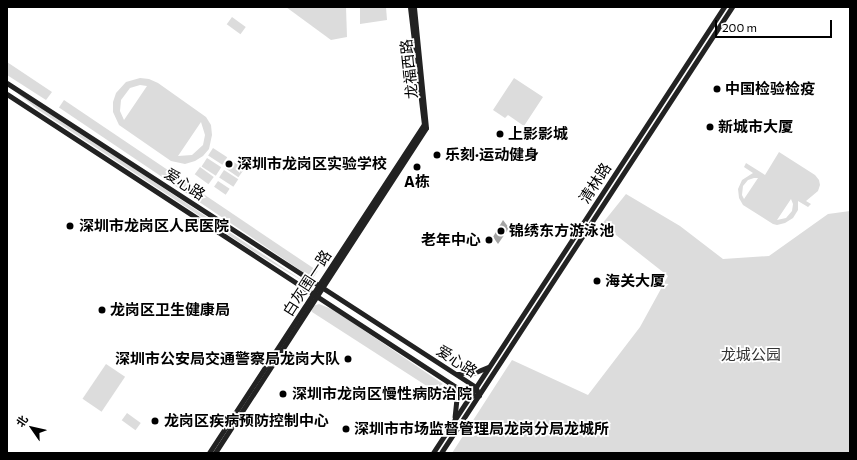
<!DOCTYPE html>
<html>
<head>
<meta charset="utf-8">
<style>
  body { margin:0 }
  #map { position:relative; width:857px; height:460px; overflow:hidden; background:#fff; font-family:Commissioner,"Noto Sans SC",sans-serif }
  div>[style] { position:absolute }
  .green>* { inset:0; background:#dcdcdc; transform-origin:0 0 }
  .water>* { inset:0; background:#a3a3a3 }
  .secondary>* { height:4.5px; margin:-2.25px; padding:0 2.25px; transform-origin:2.25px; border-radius:2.25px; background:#222 }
  .dots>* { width:11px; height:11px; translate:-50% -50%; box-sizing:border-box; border:2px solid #fff; border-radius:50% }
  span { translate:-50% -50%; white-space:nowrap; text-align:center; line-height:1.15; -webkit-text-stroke:3.5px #fff; paint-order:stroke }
  .street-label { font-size:15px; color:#000 }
  .poi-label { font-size:15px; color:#000; font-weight:700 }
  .left { translate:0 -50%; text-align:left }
  .right { translate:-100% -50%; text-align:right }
  .park-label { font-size:15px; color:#333 }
  .frame { position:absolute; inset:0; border:8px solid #000; pointer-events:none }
  .north { position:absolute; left:12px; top:408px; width:40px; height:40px; -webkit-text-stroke:3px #fff; paint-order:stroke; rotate:304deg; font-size:11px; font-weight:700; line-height:16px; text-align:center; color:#000 }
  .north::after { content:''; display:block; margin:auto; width:14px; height:18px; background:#000; clip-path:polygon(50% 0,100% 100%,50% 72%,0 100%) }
  .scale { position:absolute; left:715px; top:20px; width:117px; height:18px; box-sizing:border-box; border:2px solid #000; border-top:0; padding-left:5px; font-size:12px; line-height:14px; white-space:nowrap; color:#000; -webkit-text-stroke:3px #fff; paint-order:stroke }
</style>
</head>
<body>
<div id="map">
  <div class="green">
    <div style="clip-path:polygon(286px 7px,346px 7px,347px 37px,331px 40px)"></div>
    <div style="clip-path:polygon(360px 7px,386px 7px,387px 20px,360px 24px)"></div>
    <div style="left:232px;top:17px;width:17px;height:9px;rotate:36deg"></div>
    <div style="clip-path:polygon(7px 62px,52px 92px,46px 100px,7px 75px)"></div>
    <div style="clip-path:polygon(evenodd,140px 78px,149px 79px,158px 83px,206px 117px,211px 125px,212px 135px,209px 149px,203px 156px,195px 161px,185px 164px,171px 161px,119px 125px,113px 112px,113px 102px,116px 93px,126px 82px,140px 78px,140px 85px,147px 86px,124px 120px,120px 111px,121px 100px,130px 88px,140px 85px,140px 78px,201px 122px,205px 135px,203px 145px,192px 155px,178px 156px,201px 122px)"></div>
    <div style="clip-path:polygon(514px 78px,543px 97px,524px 126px,508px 115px,505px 118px,493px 110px)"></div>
    <div style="clip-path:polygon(17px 93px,39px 105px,306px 283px,256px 253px,37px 109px)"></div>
    <div style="left:64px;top:100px;width:306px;height:9px;rotate:34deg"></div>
    <div style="left:213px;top:148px;width:17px;height:9px;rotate:33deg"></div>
    <div style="clip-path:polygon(evenodd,779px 152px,815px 175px,819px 180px,820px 185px,818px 191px,806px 201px,811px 204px,808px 207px,798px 201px,798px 210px,793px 218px,785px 223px,777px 225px,773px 224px,743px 205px,739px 198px,738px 189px,742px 180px,753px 173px,744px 167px,746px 163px,765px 175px,779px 152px,754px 178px,758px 178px,744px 199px,742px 195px,743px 186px,748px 180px,754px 178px,779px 152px,791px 199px,793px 204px,792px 211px,786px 218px,777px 220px,791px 199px)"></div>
    <div style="left:207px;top:158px;width:17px;height:10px;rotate:33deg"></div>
    <div style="left:231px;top:160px;width:16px;height:10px;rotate:35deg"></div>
    <div style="left:200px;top:167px;width:17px;height:9px;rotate:36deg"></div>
    <div style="left:224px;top:170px;width:17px;height:9px;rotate:33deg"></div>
    <div style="left:218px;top:181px;width:14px;height:7px;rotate:34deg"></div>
    <div style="clip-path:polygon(626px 194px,680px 226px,723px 259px,769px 256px,828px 214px,850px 211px,850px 453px,452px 453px,512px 360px,588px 395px,640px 327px,668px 276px,602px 224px)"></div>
    <div style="clip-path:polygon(319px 304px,334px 310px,443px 384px,433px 390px,312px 312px,310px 307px)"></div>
    <div style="left:106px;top:364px;width:23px;height:42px;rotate:34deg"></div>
    <div style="left:127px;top:413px;width:17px;height:9px;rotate:36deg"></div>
  </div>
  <div class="water">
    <div style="clip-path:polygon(503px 220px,509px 228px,498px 244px,493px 237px)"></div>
  </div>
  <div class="secondary">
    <div style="left:7px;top:83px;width:559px;rotate:32.95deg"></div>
    <div style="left:476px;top:387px;width:9px;rotate:69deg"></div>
    <div style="left:7px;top:94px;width:553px;rotate:33.12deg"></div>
    <div style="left:470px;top:396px;width:9px;rotate:-6deg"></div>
    <div style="left:457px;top:374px;width:14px"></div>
    <div style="left:471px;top:374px;width:18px;rotate:-22deg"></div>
    <div style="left:451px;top:384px;width:16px;rotate:68deg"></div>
    <div style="left:457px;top:399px;width:18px;rotate:96deg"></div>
    <div style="left:209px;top:453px;width:392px;rotate:-56.8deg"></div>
    <div style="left:424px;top:125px;width:119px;rotate:-96.8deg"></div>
    <div style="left:215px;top:453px;width:387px;rotate:-57deg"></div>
    <div style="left:426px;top:128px;width:122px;rotate:-95.7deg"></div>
    <div style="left:433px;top:453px;width:533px;rotate:-56.88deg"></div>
    <div style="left:441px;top:453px;width:533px;rotate:-56.88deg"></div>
  </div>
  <div class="dots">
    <div style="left:717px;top:89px;background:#000"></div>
    <div style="left:710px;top:127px;background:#000"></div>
    <div style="left:500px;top:134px;background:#000"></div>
    <div style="left:437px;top:155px;background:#000"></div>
    <div style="left:229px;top:164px;background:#000"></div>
    <div style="left:417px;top:167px;background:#000"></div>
    <div style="left:70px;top:226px;background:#000"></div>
    <div style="left:501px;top:231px;background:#000"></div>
    <div style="left:489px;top:240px;background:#000"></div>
    <div style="left:597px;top:281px;background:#000"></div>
    <div style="left:102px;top:310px;background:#000"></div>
    <div style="left:348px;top:359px;background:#000"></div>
    <div style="left:283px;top:394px;background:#000"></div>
    <div style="left:155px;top:421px;background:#000"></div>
    <div style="left:346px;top:429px;background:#000"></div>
  </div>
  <div class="street-label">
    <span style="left:409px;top:69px;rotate:-96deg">龙福西路</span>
    <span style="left:595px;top:183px;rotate:-57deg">清林路</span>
    <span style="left:185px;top:184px;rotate:33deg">爱心路</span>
    <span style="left:307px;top:283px;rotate:-57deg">白灰围一路</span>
    <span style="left:457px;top:361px;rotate:33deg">爱心路</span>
  </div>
  <div class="poi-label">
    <span class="left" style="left:725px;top:89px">中国检验检疫</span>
    <span class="left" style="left:718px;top:127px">新城市大厦</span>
    <span class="left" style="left:508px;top:134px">上影影城</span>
    <span class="left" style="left:445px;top:155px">乐刻·运动健身</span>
    <span class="left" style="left:237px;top:164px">深圳市龙岗区实验学校</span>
    <span style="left:417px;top:182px">A栋</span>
    <span class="left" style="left:79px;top:226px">深圳市龙岗区人民医院</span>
    <span class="left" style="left:509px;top:231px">锦绣东方游泳池</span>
    <span class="right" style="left:481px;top:240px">老年中心</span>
    <span class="left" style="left:605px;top:281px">海关大厦</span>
    <span class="left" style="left:110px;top:310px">龙岗区卫生健康局</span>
    <span class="right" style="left:340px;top:359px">深圳市公安局交通警察局龙岗大队</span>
    <span class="left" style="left:292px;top:394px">深圳市龙岗区慢性病防治院</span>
    <span class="left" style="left:164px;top:421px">龙岗区疾病预防控制中心</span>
    <span class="left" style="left:354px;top:429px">深圳市市场监督管理局龙岗分局龙城所</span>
  </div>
  <div class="park-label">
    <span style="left:751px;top:355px">龙城公园</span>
  </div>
  <div class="frame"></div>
  <div class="north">北</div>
  <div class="scale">200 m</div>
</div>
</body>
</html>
